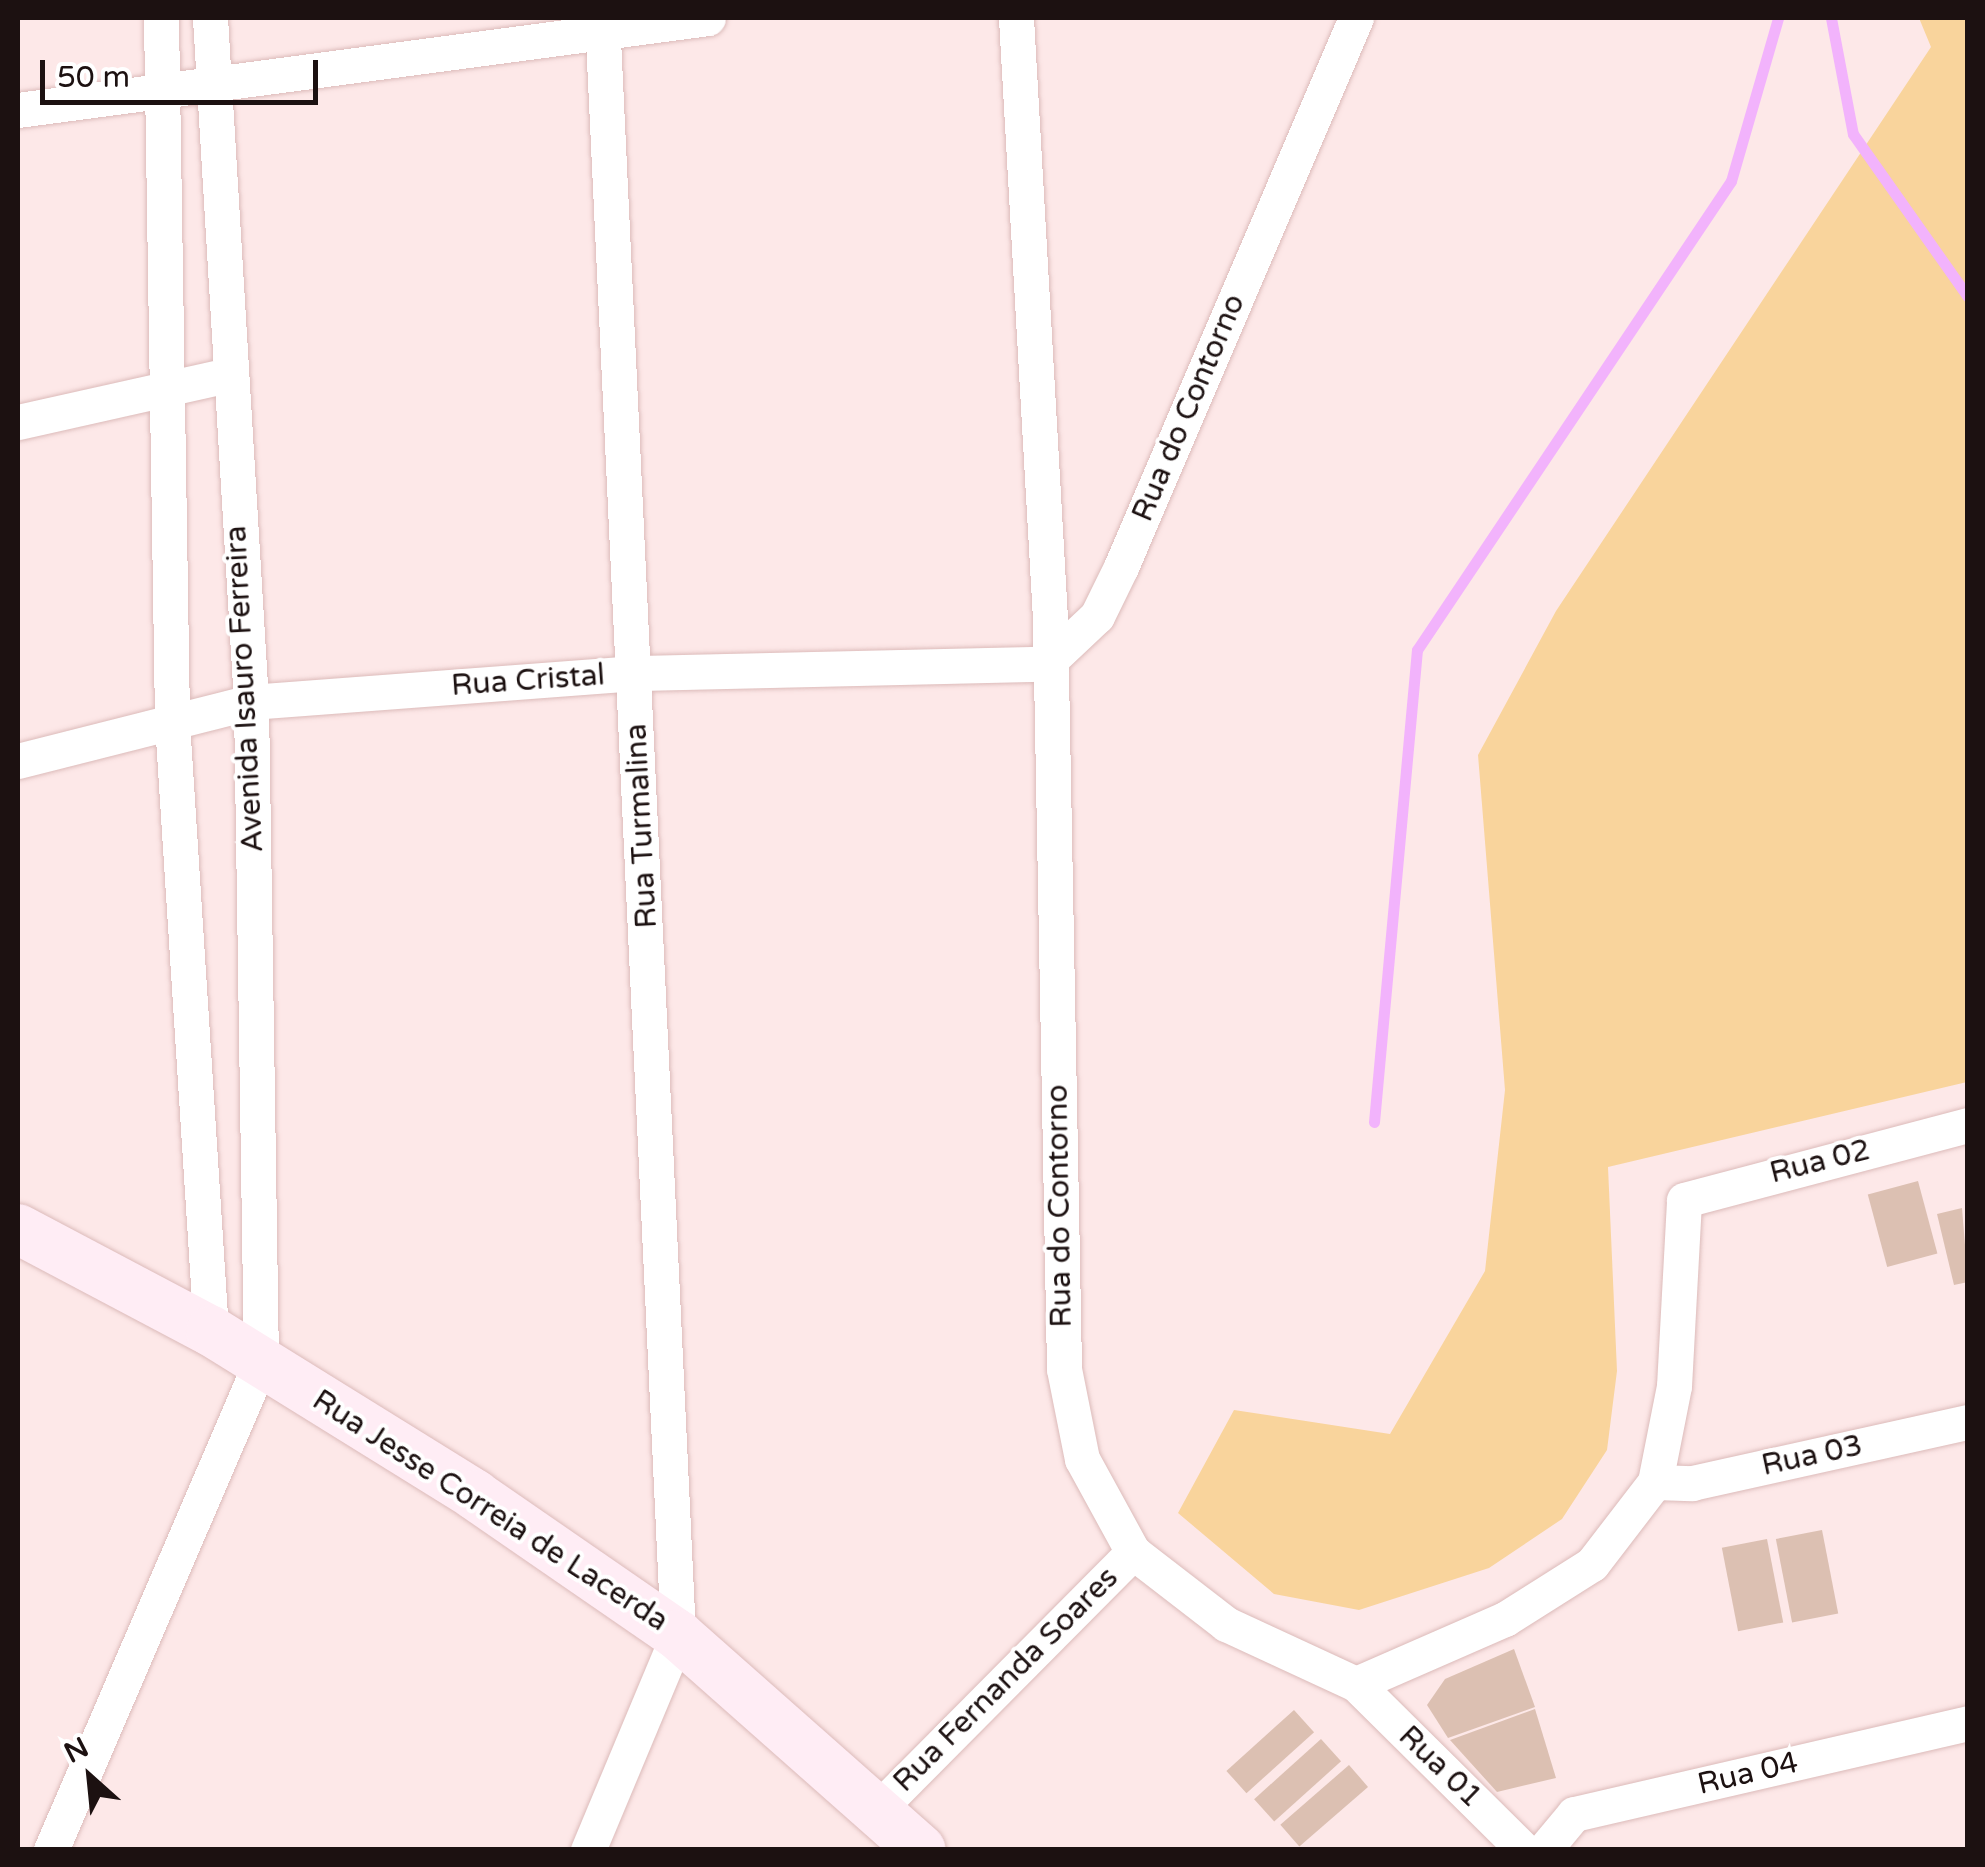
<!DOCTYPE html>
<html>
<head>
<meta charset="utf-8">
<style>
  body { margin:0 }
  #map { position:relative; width:1985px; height:1867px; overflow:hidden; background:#fde8e8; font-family:"Varela Round",sans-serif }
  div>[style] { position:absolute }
  .green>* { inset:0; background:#f9d49c }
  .stream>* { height:11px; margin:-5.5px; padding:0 5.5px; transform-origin:5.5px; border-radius:5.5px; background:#f2b3fc }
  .building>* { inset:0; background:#dcc0b2; transform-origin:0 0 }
  .roads { filter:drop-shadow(0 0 2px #dcbbba) drop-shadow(0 0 2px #dcbbba) }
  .street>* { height:35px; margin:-17.5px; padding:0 17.5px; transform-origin:17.5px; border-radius:17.5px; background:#fff }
  .secondary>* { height:50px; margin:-25px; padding:0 25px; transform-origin:25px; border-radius:25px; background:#ffedf5 }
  span { translate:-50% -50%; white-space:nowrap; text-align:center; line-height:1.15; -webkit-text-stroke:8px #fff; paint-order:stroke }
  .street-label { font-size:30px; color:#1c1111 }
  .frame { position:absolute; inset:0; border:20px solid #1c1111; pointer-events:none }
  .north { position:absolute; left:40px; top:1727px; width:100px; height:100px; -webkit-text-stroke:8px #fff; paint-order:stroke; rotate:333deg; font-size:28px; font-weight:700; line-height:40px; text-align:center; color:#1c1111 }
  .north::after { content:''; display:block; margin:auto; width:35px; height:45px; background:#1c1111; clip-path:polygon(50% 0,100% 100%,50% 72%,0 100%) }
  .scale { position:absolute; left:40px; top:60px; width:278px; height:45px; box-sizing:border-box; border:5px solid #1c1111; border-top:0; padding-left:12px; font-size:30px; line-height:35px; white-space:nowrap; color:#1c1111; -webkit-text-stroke:8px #fff; paint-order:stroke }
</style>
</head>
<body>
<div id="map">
  <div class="green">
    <div style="clip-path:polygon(1919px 18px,1968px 18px,1967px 1082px,1608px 1167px,1617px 1371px,1607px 1450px,1562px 1519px,1489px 1568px,1359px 1610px,1274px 1594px,1178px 1513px,1234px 1410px,1390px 1434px,1485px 1271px,1505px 1090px,1478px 755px,1556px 611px,1931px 47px)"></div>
  </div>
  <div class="stream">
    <div style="left:1831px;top:18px;width:118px;rotate:79.3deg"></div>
    <div style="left:1853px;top:134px;width:199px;rotate:54.8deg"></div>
    <div style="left:1374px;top:1122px;width:474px;rotate:-84.8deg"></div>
    <div style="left:1417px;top:650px;width:564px;rotate:-56.2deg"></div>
    <div style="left:1731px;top:181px;width:170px;rotate:-73.9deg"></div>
  </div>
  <div class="building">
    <div style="left:1918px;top:1181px;width:75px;height:52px;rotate:75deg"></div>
    <div style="clip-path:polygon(1962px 1208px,1968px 1282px,1954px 1285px,1937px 1214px)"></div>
    <div style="left:1822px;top:1530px;width:85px;height:47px;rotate:79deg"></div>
    <div style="left:1767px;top:1539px;width:85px;height:46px;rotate:79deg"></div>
    <div style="clip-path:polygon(1514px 1649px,1535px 1707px,1448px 1738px,1427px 1705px,1445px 1679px)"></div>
    <div style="clip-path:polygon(1535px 1709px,1556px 1778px,1497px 1792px,1450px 1740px)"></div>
    <div style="left:1294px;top:1710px;width:30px;height:91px;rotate:48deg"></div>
    <div style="left:1321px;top:1739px;width:30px;height:90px;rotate:48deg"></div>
    <div style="left:1349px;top:1765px;width:29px;height:91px;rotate:49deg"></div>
  </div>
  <div class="roads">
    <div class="street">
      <div style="left:161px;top:18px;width:704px;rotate:89.1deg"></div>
      <div style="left:172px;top:722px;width:610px;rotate:86.34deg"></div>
      <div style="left:1016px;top:18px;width:602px;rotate:86.76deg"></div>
      <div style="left:1050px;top:619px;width:750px;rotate:88.93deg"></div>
      <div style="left:1064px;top:1369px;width:92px;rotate:78.7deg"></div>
      <div style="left:1082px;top:1459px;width:106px;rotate:61.3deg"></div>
      <div style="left:1133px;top:1552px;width:118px;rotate:37.7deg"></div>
      <div style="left:1226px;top:1624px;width:143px;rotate:24.8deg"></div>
      <div style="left:1356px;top:1684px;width:236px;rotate:44.7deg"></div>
      <div style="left:18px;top:110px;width:696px;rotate:-7.59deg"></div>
      <div style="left:18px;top:422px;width:215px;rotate:-12.6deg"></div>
      <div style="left:1046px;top:664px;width:70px;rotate:-43.3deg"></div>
      <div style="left:1097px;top:616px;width:55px;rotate:-63.9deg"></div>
      <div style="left:1121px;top:567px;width:597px;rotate:-66.83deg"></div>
      <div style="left:18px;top:761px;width:240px;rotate:-14.2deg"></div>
      <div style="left:251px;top:702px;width:385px;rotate:-4.3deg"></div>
      <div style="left:635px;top:673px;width:411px;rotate:-1.3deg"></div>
      <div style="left:1655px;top:1482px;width:37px;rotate:2deg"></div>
      <div style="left:1692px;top:1483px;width:283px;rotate:-12.5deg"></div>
      <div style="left:1356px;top:1684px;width:163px;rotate:-23.6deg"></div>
      <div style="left:1505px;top:1619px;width:103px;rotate:-32.3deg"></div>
      <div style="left:1592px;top:1564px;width:103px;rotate:-52.5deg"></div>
      <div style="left:1655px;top:1482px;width:98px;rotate:-78.8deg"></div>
      <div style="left:1674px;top:1386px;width:186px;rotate:-86.9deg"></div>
      <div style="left:1684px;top:1200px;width:294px;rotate:-14.8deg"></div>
      <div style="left:879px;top:1808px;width:361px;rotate:-45.2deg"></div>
      <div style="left:51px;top:1850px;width:531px;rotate:-66.72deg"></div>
      <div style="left:261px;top:1362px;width:660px;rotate:-90.87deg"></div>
      <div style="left:251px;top:702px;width:685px;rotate:-93.43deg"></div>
      <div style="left:588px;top:1850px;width:233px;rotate:-67.3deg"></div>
      <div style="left:678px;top:1635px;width:1619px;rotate:-92.69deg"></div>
      <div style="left:1544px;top:1850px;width:47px;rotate:-50.2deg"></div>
      <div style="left:1574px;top:1814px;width:404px;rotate:-13deg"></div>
    </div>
    <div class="secondary">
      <div style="left:18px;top:1229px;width:218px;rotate:27.9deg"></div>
      <div style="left:211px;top:1331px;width:311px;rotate:31.8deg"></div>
      <div style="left:475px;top:1495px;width:247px;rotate:34.6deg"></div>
      <div style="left:678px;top:1635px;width:324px;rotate:41.5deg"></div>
    </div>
  </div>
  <div class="street-label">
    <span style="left:1189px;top:408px;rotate:-67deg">Rua do Contorno</span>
    <span style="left:528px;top:681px;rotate:-4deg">Rua Cristal</span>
    <span style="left:245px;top:689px;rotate:-93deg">Avenida Isauro Ferreira</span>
    <span style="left:642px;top:826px;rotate:-93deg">Rua Turmalina</span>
    <span style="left:1820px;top:1162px;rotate:-14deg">Rua 02</span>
    <span style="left:1060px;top:1206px;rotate:-91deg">Rua do Contorno</span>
    <span style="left:1812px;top:1456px;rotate:-12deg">Rua 03</span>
    <span style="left:490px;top:1511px;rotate:33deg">Rua Jesse Correia de Lacerda</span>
    <span style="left:1006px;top:1680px;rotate:-45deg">Rua Fernanda Soares</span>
    <span style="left:1440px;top:1767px;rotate:44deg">Rua 01</span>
    <span style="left:1748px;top:1774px;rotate:-13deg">Rua 04</span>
  </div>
  <div class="frame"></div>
  <div class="north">N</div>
  <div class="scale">50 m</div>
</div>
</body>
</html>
